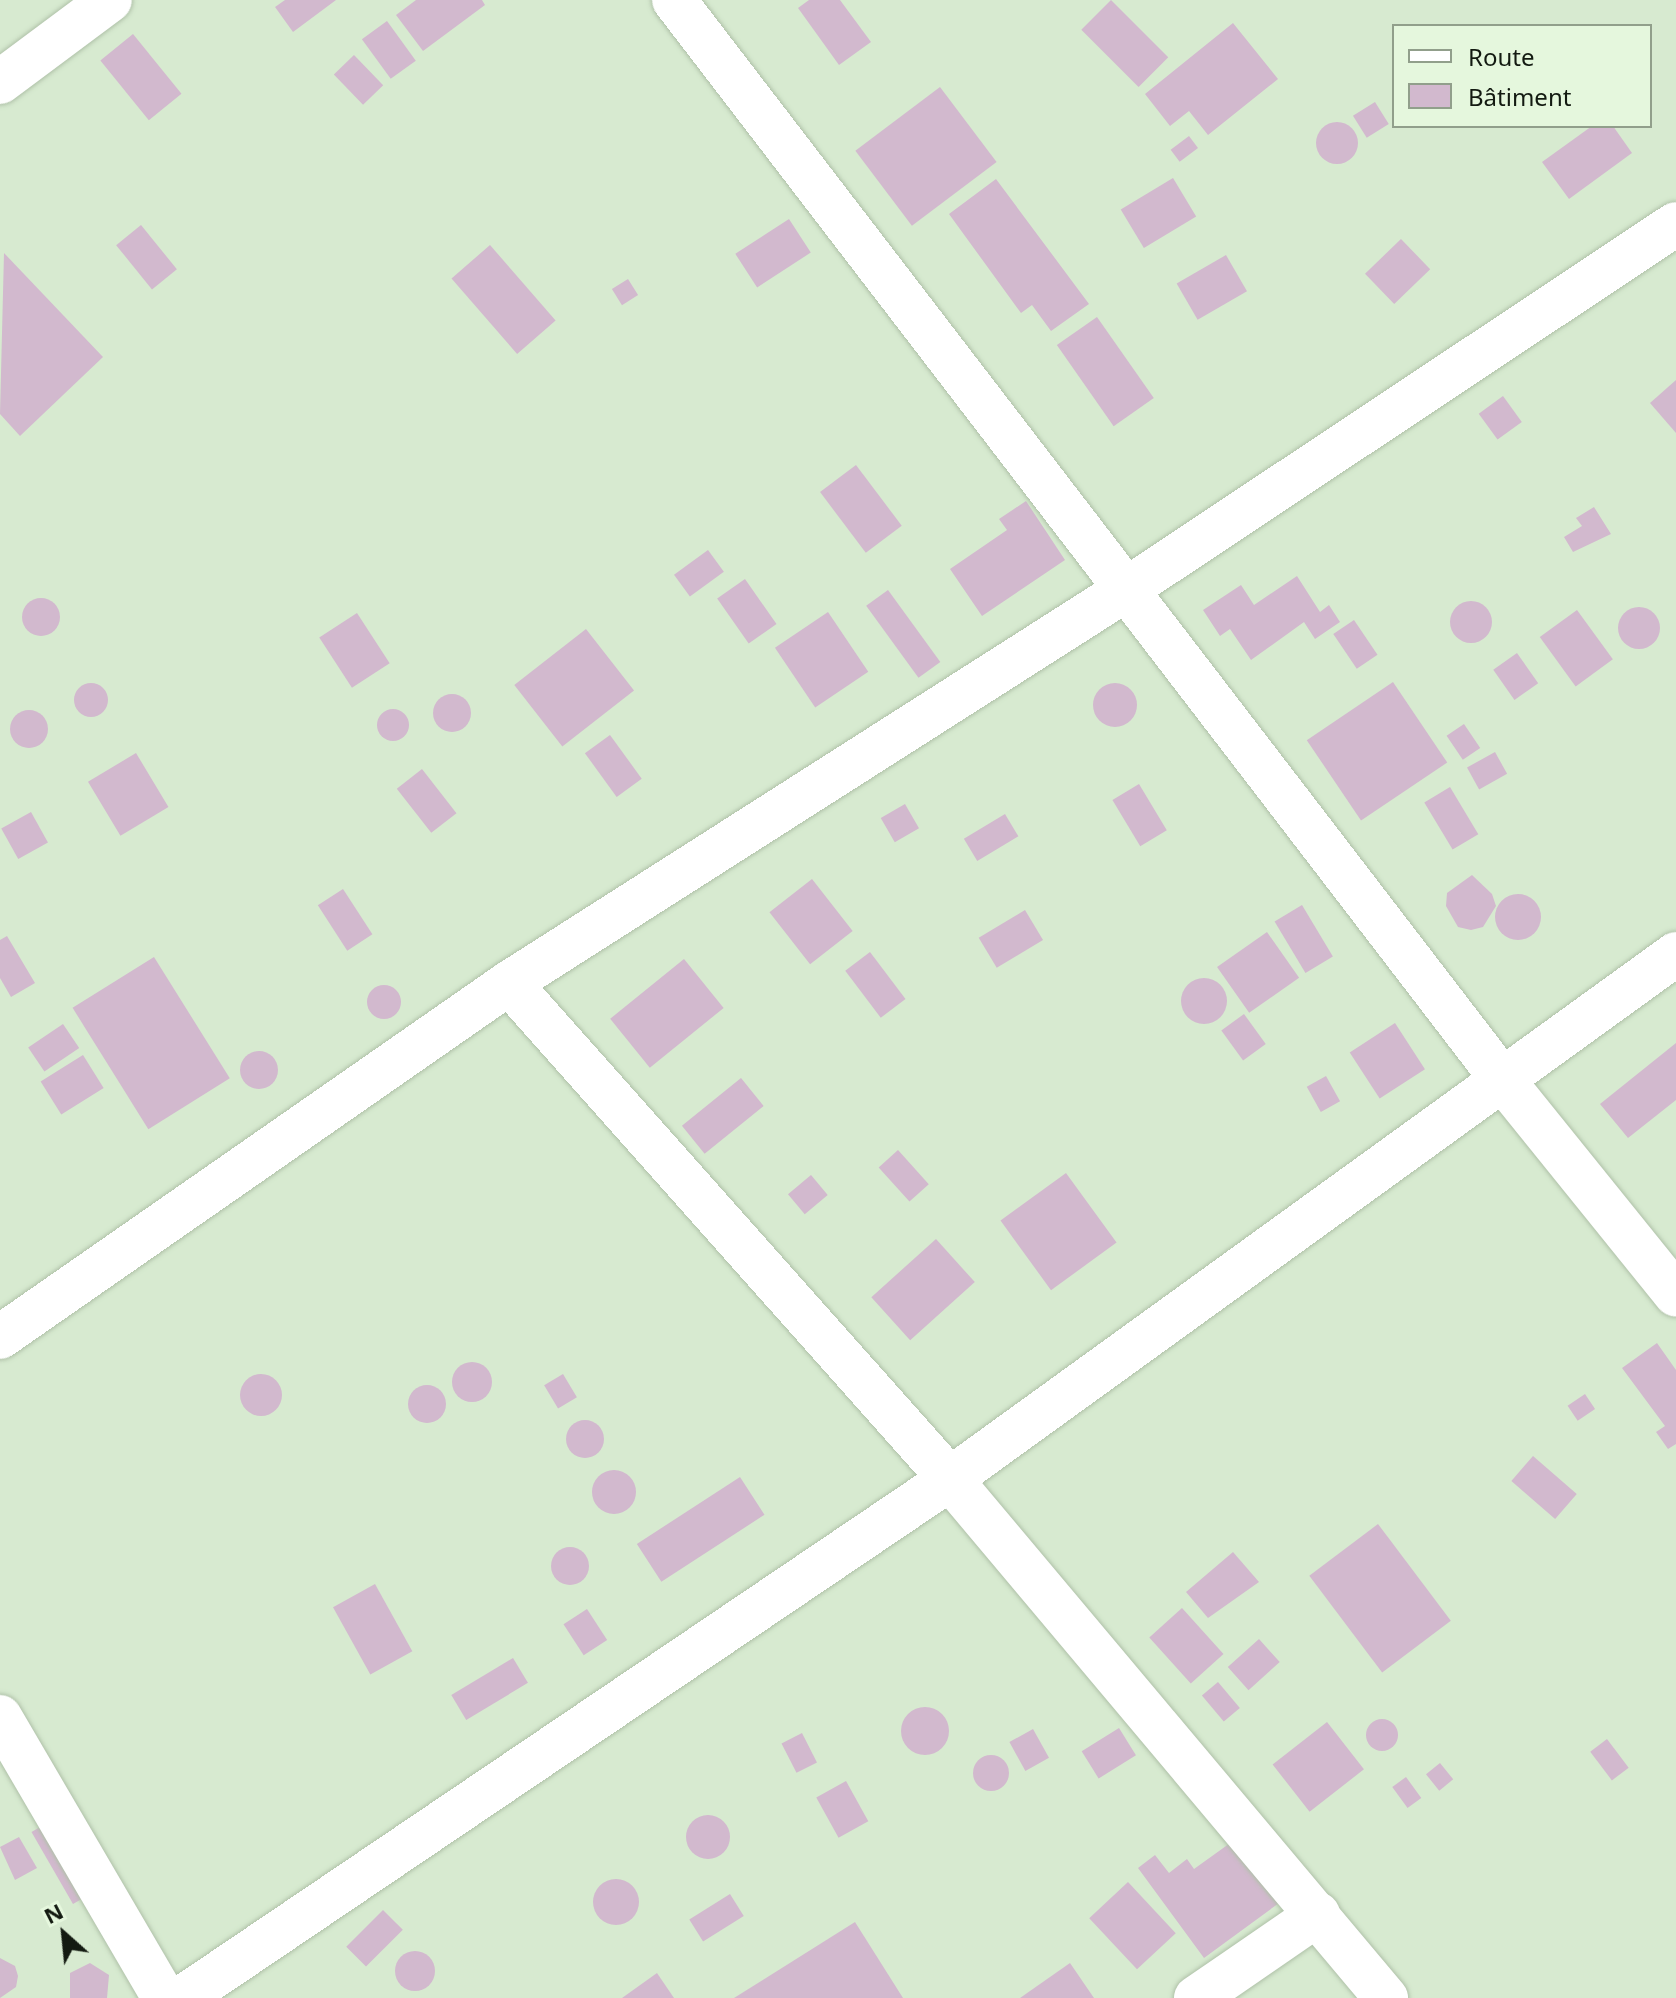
<!DOCTYPE html>
<html>
<head>
<meta charset="utf-8">
<style>
  body { margin:0 }
  #map { position:relative; width:1676px; height:1998px; overflow:hidden; background:#d7ead0; font-family:"Noto Sans",sans-serif }
  div>[style] { position:absolute }
  .building>* { inset:0; background:#d2b9ce; transform-origin:0 0 }
  .round { border-radius:50% }
  .roads { filter:drop-shadow(0 0 2px #afc1a8) drop-shadow(0 0 2px #afc1a8) }
  .street>* { height:44px; margin:-22px; padding:0 22px; transform-origin:22px; border-radius:22px; background:#fff }
  span { translate:-50% -50%; white-space:nowrap; text-align:center; line-height:1.15; -webkit-text-stroke:6px #e5f7dd; paint-order:stroke }
  .legend { position:absolute; left:1392px; top:24px; width:260px; height:104px; box-sizing:border-box; background:#e5f7dd; border:2px solid #919f8b; margin:0; padding:10px 14px; list-style:none; font-size:24px; color:#131a11 }
  .legend li { display:flex; align-items:center; gap:16px; height:40px }
  .legend b { width:40px; border:2px solid #919f8b }
  .north { position:absolute; left:24px; top:1894px; width:80px; height:80px; -webkit-text-stroke:6px #e5f7dd; paint-order:stroke; rotate:333deg; font-size:22px; font-weight:700; line-height:32px; text-align:center; color:#131a11 }
  .north::after { content:''; display:block; margin:auto; width:28px; height:36px; background:#131a11; clip-path:polygon(50% 0,100% 100%,50% 72%,0 100%) }
</style>
</head>
<body>
<div id="map">
  <div class="building">
    <div style="clip-path:polygon(285px 0,336px 0,293px 32px,275px 7px)"></div>
    <div style="clip-path:polygon(416px 0,482px 0,485px 5px,423px 51px,396px 15px)"></div>
    <div style="clip-path:polygon(809px 0,840px 0,871px 42px,839px 65px,798px 8px)"></div>
    <div style="left:1111px;top:0;width:81px;height:42px;rotate:45deg"></div>
    <div style="left:387px;top:21px;width:49px;height:31px;rotate:54deg"></div>
    <div style="clip-path:polygon(1233px 23px,1278px 79px,1208px 135px,1189px 111px,1170px 126px,1145px 94px)"></div>
    <div style="left:133px;top:34px;width:77px;height:42px;rotate:51deg"></div>
    <div style="left:354px;top:55px;width:42px;height:28px;rotate:46deg"></div>
    <div style="left:940px;top:87px;width:94px;height:106px;rotate:53deg"></div>
    <div style="left:1375px;top:102px;width:26px;height:26px;rotate:58deg"></div>
    <div class="round" style="left:1316px;top:122px;width:42px;height:42px"></div>
    <div style="clip-path:polygon(1592px 126px,1613px 126px,1632px 153px,1569px 199px,1542px 162px)"></div>
    <div style="left:1189px;top:136px;width:15px;height:23px;rotate:53deg"></div>
    <div style="left:1173px;top:178px;width:45px;height:61px;rotate:59deg"></div>
    <div style="clip-path:polygon(996px 179px,1089px 304px,1051px 331px,1032px 305px,1021px 313px,949px 214px)"></div>
    <div style="left:789px;top:219px;width:40px;height:64px;rotate:57deg"></div>
    <div style="left:141px;top:225px;width:57px;height:32px;rotate:51deg"></div>
    <div style="left:1401px;top:239px;width:42px;height:50px;rotate:46deg"></div>
    <div style="left:490px;top:245px;width:100px;height:51px;rotate:49deg"></div>
    <div style="clip-path:polygon(4px 253px,103px 357px,20px 436px,0 414px)"></div>
    <div style="left:1226px;top:255px;width:42px;height:57px;rotate:60deg"></div>
    <div style="left:628px;top:279px;width:19px;height:19px;rotate:58deg"></div>
    <div style="left:1097px;top:317px;width:99px;height:49px;rotate:55deg"></div>
    <div style="clip-path:polygon(1676px 380px,1676px 433px,1650px 403px)"></div>
    <div style="left:1503px;top:396px;width:32px;height:30px;rotate:54deg"></div>
    <div style="left:856px;top:465px;width:76px;height:45px;rotate:53deg"></div>
    <div style="clip-path:polygon(1026px 501px,1065px 560px,982px 616px,950px 569px,1007px 530px,999px 519px)"></div>
    <div style="clip-path:polygon(1594px 507px,1611px 534px,1573px 552px,1564px 537px,1582px 526px,1576px 518px)"></div>
    <div style="left:708px;top:550px;width:27px;height:42px;rotate:54deg"></div>
    <div style="clip-path:polygon(1297px 576px,1320px 612px,1329px 605px,1340px 622px,1315px 639px,1304px 622px,1251px 660px,1230px 629px,1220px 636px,1203px 610px,1241px 585px,1254px 605px)"></div>
    <div style="left:745px;top:579px;width:55px;height:34px;rotate:55deg"></div>
    <div style="left:888px;top:590px;width:89px;height:27px;rotate:54deg"></div>
    <div class="round" style="left:22px;top:598px;width:38px;height:38px"></div>
    <div class="round" style="left:1450px;top:601px;width:42px;height:42px"></div>
    <div class="round" style="left:1618px;top:607px;width:42px;height:42px"></div>
    <div style="left:1577px;top:610px;width:61px;height:46px;rotate:54deg"></div>
    <div style="left:828px;top:612px;width:72px;height:64px;rotate:56deg"></div>
    <div style="left:357px;top:613px;width:60px;height:45px;rotate:57deg"></div>
    <div style="left:1354px;top:620px;width:42px;height:25px;rotate:56deg"></div>
    <div style="left:586px;top:629px;width:78px;height:91px;rotate:52deg"></div>
    <div style="left:1517px;top:653px;width:37px;height:29px;rotate:55deg"></div>
    <div style="left:1393px;top:682px;width:97px;height:104px;rotate:56deg"></div>
    <div class="round" style="left:74px;top:683px;width:34px;height:34px"></div>
    <div class="round" style="left:1093px;top:683px;width:44px;height:44px"></div>
    <div class="round" style="left:433px;top:694px;width:38px;height:38px"></div>
    <div class="round" style="left:377px;top:709px;width:32px;height:32px"></div>
    <div class="round" style="left:10px;top:710px;width:38px;height:38px"></div>
    <div style="left:1464px;top:724px;width:29px;height:21px;rotate:56deg"></div>
    <div style="left:610px;top:735px;width:54px;height:31px;rotate:54deg"></div>
    <div style="left:1495px;top:752px;width:25px;height:32px;rotate:61deg"></div>
    <div style="left:136px;top:753px;width:63px;height:56px;rotate:59deg"></div>
    <div style="left:422px;top:769px;width:56px;height:32px;rotate:52deg"></div>
    <div style="left:1139px;top:784px;width:54px;height:31px;rotate:59deg"></div>
    <div style="left:1450px;top:787px;width:55px;height:30px;rotate:59deg"></div>
    <div style="left:905px;top:804px;width:28px;height:28px;rotate:60deg"></div>
    <div style="left:31px;top:812px;width:35px;height:34px;rotate:61deg"></div>
    <div style="left:1005px;top:814px;width:26px;height:48px;rotate:59deg"></div>
    <div style="clip-path:polygon(1472px 875px,1492px 894px,1496px 906px,1483px 927px,1471px 930px,1458px 927px,1446px 906px,1447px 893px)"></div>
    <div style="left:812px;top:879px;width:66px;height:54px;rotate:52deg"></div>
    <div style="left:343px;top:889px;width:54px;height:30px;rotate:57deg"></div>
    <div class="round" style="left:1495px;top:894px;width:46px;height:46px"></div>
    <div style="left:1302px;top:905px;width:60px;height:32px;rotate:59deg"></div>
    <div style="left:1025px;top:910px;width:35px;height:54px;rotate:59deg"></div>
    <div style="left:1267px;top:932px;width:56px;height:61px;rotate:55deg"></div>
    <div style="clip-path:polygon(7px 936px,35px 983px,11px 997px,0 978px,0 940px)"></div>
    <div style="left:870px;top:952px;width:59px;height:31px;rotate:53deg"></div>
    <div style="left:154px;top:957px;width:143px;height:96px;rotate:58deg"></div>
    <div style="left:684px;top:959px;width:63px;height:95px;rotate:51deg"></div>
    <div class="round" style="left:1181px;top:978px;width:46px;height:46px"></div>
    <div class="round" style="left:367px;top:985px;width:34px;height:34px"></div>
    <div style="left:1244px;top:1014px;width:37px;height:28px;rotate:54deg"></div>
    <div style="left:1395px;top:1023px;width:55px;height:54px;rotate:57deg"></div>
    <div style="left:63px;top:1024px;width:29px;height:42px;rotate:56deg"></div>
    <div style="clip-path:polygon(1676px 1043px,1676px 1100px,1628px 1138px,1600px 1104px)"></div>
    <div class="round" style="left:240px;top:1051px;width:38px;height:38px"></div>
    <div style="left:83px;top:1055px;width:39px;height:50px;rotate:58deg"></div>
    <div style="left:1326px;top:1076px;width:29px;height:22px;rotate:61deg"></div>
    <div style="left:741px;top:1078px;width:36px;height:76px;rotate:51deg"></div>
    <div style="left:898px;top:1150px;width:46px;height:26px;rotate:48deg"></div>
    <div style="left:1066px;top:1173px;width:86px;height:81px;rotate:54deg"></div>
    <div style="left:811px;top:1175px;width:26px;height:30px;rotate:50deg"></div>
    <div style="left:936px;top:1239px;width:58px;height:87px;rotate:48deg"></div>
    <div style="clip-path:polygon(1657px 1343px,1676px 1370px,1676px 1444px,1668px 1449px,1656px 1432px,1665px 1426px,1622px 1368px)"></div>
    <div class="round" style="left:452px;top:1362px;width:40px;height:40px"></div>
    <div style="left:563px;top:1374px;width:27px;height:22px;rotate:59deg"></div>
    <div class="round" style="left:240px;top:1374px;width:42px;height:42px"></div>
    <div class="round" style="left:408px;top:1385px;width:38px;height:38px"></div>
    <div style="left:1585px;top:1394px;width:18px;height:21px;rotate:56deg"></div>
    <div class="round" style="left:566px;top:1420px;width:38px;height:38px"></div>
    <div style="left:1533px;top:1456px;width:58px;height:33px;rotate:41deg"></div>
    <div class="round" style="left:592px;top:1470px;width:44px;height:44px"></div>
    <div style="left:740px;top:1477px;width:45px;height:123px;rotate:57deg"></div>
    <div style="left:1378px;top:1524px;width:121px;height:86px;rotate:53deg"></div>
    <div class="round" style="left:551px;top:1547px;width:38px;height:38px"></div>
    <div style="clip-path:polygon(1233px 1552px,1259px 1582px,1208px 1618px,1186px 1592px)"></div>
    <div style="left:375px;top:1584px;width:77px;height:48px;rotate:61deg"></div>
    <div style="left:1182px;top:1608px;width:62px;height:44px;rotate:48deg"></div>
    <div style="left:587px;top:1609px;width:37px;height:28px;rotate:57deg"></div>
    <div style="left:1259px;top:1639px;width:31px;height:42px;rotate:48deg"></div>
    <div style="left:513px;top:1658px;width:29px;height:72px;rotate:59deg"></div>
    <div style="left:1218px;top:1682px;width:34px;height:21px;rotate:50deg"></div>
    <div class="round" style="left:901px;top:1707px;width:48px;height:48px"></div>
    <div class="round" style="left:1366px;top:1719px;width:32px;height:32px"></div>
    <div style="left:1327px;top:1722px;width:60px;height:69px;rotate:52deg"></div>
    <div style="left:1119px;top:1728px;width:32px;height:44px;rotate:58deg"></div>
    <div style="left:1033px;top:1729px;width:33px;height:27px;rotate:61deg"></div>
    <div style="left:802px;top:1733px;width:33px;height:23px;rotate:63deg"></div>
    <div style="left:1607px;top:1739px;width:36px;height:21px;rotate:53deg"></div>
    <div class="round" style="left:973px;top:1755px;width:36px;height:36px"></div>
    <div style="left:1440px;top:1763px;width:21px;height:18px;rotate:51deg"></div>
    <div style="left:1406px;top:1777px;width:26px;height:17px;rotate:54deg"></div>
    <div style="left:846px;top:1781px;width:46px;height:34px;rotate:61deg"></div>
    <div class="round" style="left:686px;top:1815px;width:44px;height:44px"></div>
    <div style="left:54px;top:1819px;width:83px;height:26px;rotate:60deg"></div>
    <div style="clip-path:polygon(19px 1837px,37px 1868px,15px 1880px,0 1847px)"></div>
    <div style="clip-path:polygon(1233px 1841px,1279px 1903px,1204px 1958px,1138px 1868px,1155px 1855px,1169px 1873px,1187px 1859px,1194px 1869px)"></div>
    <div class="round" style="left:593px;top:1879px;width:46px;height:46px"></div>
    <div style="left:1128px;top:1882px;width:70px;height:53px;rotate:47deg"></div>
    <div style="left:730px;top:1894px;width:26px;height:48px;rotate:58deg"></div>
    <div style="left:383px;top:1910px;width:28px;height:52px;rotate:45deg"></div>
    <div style="clip-path:polygon(855px 1922px,903px 1998px,734px 1998px)"></div>
    <div class="round" style="left:395px;top:1951px;width:40px;height:40px"></div>
    <div style="clip-path:polygon(0 1958px,15px 1966px,18px 1976px,16px 1987px,0 1998px)"></div>
    <div style="clip-path:polygon(90px 1963px,109px 1975px,107px 1998px,70px 1998px,70px 1973px)"></div>
    <div style="clip-path:polygon(1070px 1963px,1094px 1998px,1020px 1998px)"></div>
    <div style="clip-path:polygon(657px 1973px,674px 1998px,622px 1998px)"></div>
  </div>
  <div class="roads">
    <div class="street">
      <div style="left:674px;top:0;width:1360px;rotate:52.5deg"></div>
      <div style="left:1502px;top:1079px;width:277px;rotate:51.1deg"></div>
      <div style="left:0;top:82px;width:137px;rotate:-36.7deg"></div>
      <div style="left:509px;top:983px;width:664px;rotate:48.36deg"></div>
      <div style="left:950px;top:1479px;width:678px;rotate:49.97deg"></div>
      <div style="left:0;top:1337px;width:620px;rotate:-34.82deg"></div>
      <div style="left:509px;top:983px;width:733px;rotate:-32.52deg"></div>
      <div style="left:1127px;top:589px;width:659px;rotate:-33.62deg"></div>
      <div style="left:0;top:1717px;width:325px;rotate:59.7deg"></div>
      <div style="left:182px;top:1998px;width:927px;rotate:-34.05deg"></div>
      <div style="left:950px;top:1479px;width:896px;rotate:-35.87deg"></div>
      <div style="left:1196px;top:1998px;width:148px;rotate:-34.5deg"></div>
    </div>
  </div>
  <ul class="legend">
  <li><b style="height:10px;background:#fff"></b>Route</li>
  <li><b style="height:22px;background:#d2b9ce"></b>Bâtiment</li>
  </ul>
  <div class="north">N</div>
</div>
</body>
</html>
